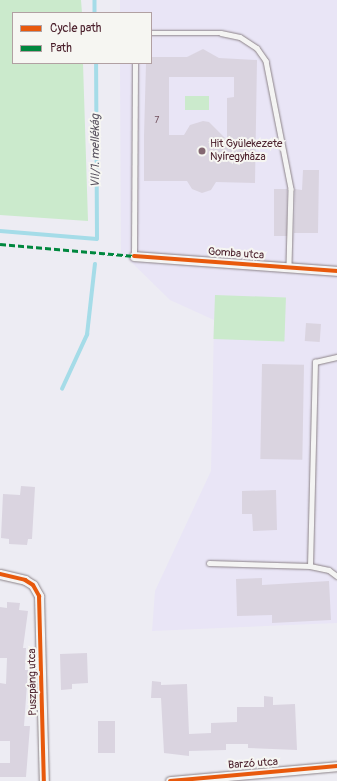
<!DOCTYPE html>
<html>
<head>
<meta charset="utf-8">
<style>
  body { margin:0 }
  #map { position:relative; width:337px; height:781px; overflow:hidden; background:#edecf3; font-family:Pangolin,sans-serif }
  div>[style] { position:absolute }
  .built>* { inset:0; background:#e9e5f6 }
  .green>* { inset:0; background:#cbeacc; transform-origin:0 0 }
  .stream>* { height:3.5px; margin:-1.75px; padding:0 1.75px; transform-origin:1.75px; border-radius:1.75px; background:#a5dce8 }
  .building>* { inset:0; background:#dad4e0; transform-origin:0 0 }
  .roads { filter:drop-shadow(0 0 1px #8c8388) drop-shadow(0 0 1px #8c8388) }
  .service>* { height:4.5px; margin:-2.25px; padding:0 2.25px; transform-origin:2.25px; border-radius:2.25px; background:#f4f4f3 }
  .minor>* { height:9px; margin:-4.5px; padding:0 4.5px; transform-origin:4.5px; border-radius:4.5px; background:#f4f4f3 }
  .quiet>* { height:3px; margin-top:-1.5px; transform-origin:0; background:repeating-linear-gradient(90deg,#00873e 0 6px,transparent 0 9px) }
  .cycleway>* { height:4px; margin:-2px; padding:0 2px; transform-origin:2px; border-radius:2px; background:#e8590c }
  .dots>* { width:11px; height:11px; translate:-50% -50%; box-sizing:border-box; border:2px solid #f6f6f2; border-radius:50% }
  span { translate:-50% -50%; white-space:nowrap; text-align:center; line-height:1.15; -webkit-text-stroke:4px #f6f6f2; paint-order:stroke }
  .number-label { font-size:9px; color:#71505c }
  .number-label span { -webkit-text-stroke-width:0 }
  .poi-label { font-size:11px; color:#4a1f2b }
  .left { translate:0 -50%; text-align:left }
  .street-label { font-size:11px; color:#4a1f2b }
  .water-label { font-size:12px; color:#5c5662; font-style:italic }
  .legend { position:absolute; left:12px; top:12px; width:140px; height:52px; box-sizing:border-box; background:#f6f6f2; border:1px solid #b1a0a2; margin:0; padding:5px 7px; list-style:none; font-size:12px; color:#4a1f2b }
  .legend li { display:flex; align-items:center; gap:8px; height:20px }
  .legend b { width:20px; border:1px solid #b1a0a2 }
</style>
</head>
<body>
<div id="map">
  <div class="built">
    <div style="clip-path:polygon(120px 0,337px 0,337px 623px,152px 631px,155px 591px,211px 471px,214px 320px,170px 300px,121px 252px,120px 63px,151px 63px,151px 13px,120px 13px)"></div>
  </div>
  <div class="green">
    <div style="clip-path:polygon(0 0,81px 0,82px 13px,13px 13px,13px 63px,83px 63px,88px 221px,0 215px)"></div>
    <div style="left:185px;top:96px;width:24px;height:14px"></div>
    <div style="left:215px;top:295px;width:71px;height:44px;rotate:2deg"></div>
  </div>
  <div class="stream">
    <div style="left:95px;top:0;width:13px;rotate:90deg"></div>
    <div style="left:0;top:231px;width:97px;rotate:4.7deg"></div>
    <div style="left:97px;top:239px;width:176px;rotate:-90.3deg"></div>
    <div style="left:62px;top:389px;width:60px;rotate:-65.2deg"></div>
    <div style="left:87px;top:335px;width:71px;rotate:-83.6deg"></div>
  </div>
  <div class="building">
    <div style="clip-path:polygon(evenodd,203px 49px,219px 58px,257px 60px,255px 183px,216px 182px,211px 190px,202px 193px,192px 189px,187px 181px,144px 181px,144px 136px,146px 63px,151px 63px,151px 57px,187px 57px,203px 49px,169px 77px,234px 77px,234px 97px,227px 98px,227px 140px,209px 122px,203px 121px,190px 125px,184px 135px,169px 135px,169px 77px)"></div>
    <div style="clip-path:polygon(303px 170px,319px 170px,318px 233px,294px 233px,295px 189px,302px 190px)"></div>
    <div style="left:274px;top:189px;width:13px;height:47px"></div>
    <div style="left:306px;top:323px;width:15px;height:18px;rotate:4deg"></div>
    <div style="left:262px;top:364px;width:42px;height:95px;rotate:1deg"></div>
    <div style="clip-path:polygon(21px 486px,35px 487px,32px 539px,28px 539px,27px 545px,9px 544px,9px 539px,1px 538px,3px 494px,20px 495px)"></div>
    <div style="clip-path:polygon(276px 490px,277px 530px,253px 531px,252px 514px,242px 514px,242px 491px)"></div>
    <div style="clip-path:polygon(262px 578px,262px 585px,329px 581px,331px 620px,272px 623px,272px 615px,237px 616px,236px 579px)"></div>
    <div style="clip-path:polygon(7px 602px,20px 603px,19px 610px,28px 611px,23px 648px,26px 648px,25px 670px,28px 670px,24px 726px,30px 726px,26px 777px,0 777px,0 763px,10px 763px,10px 741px,0 741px,0 683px,6px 684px,7px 658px,0 658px,0 607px,7px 608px)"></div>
    <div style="clip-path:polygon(87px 653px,88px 683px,72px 684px,72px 689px,61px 690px,60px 654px)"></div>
    <div style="clip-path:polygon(152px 681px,161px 682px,161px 685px,187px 684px,189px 734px,211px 733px,211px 723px,237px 722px,237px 707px,264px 707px,264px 696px,273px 697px,273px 705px,295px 704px,297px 750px,248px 748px,248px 744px,226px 744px,226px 750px,189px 751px,189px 756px,164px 753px,161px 698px,151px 698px)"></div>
    <div style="left:98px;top:721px;width:17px;height:32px"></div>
  </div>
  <div class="roads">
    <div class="service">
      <div style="left:151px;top:33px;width:70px"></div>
      <div style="left:221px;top:33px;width:19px;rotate:12deg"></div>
      <div style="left:240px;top:37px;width:20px;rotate:33deg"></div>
      <div style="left:257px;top:48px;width:16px;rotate:55deg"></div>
      <div style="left:266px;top:61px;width:130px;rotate:78.9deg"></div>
      <div style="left:291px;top:189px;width:78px;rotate:91.5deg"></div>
      <div style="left:134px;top:256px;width:193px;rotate:-89.7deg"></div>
      <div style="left:209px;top:563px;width:101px;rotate:1.7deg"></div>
      <div style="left:310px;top:566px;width:19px;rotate:12deg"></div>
      <div style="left:329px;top:570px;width:10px;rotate:37deg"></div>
      <div style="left:310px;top:566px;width:204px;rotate:-88.6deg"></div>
      <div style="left:315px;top:362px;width:23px;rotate:-13deg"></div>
    </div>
    <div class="minor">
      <div style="left:134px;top:256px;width:204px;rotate:4.2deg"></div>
      <div style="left:0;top:574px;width:26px;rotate:13deg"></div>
      <div style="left:25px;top:580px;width:9px;rotate:32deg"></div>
      <div style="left:33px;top:585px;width:13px;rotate:61deg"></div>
      <div style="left:39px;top:596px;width:185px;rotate:88.5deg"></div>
      <div style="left:170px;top:781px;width:168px;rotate:-5.1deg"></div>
    </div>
  </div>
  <div class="quiet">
    <div style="left:0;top:244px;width:135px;rotate:5.1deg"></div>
  </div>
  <div class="cycleway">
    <div style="left:134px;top:256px;width:204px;rotate:4.2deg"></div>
    <div style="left:0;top:574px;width:26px;rotate:13deg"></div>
    <div style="left:25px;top:580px;width:9px;rotate:32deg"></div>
    <div style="left:33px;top:585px;width:13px;rotate:61deg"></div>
    <div style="left:39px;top:596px;width:185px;rotate:88.5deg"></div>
    <div style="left:170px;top:781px;width:168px;rotate:-5.1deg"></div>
  </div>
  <div class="dots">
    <div style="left:202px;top:151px;background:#836771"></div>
  </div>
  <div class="number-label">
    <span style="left:157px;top:121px">7</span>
  </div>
  <div class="poi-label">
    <span class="left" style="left:210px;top:151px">Hit Gyülekezete<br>Nyíregyháza</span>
  </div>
  <div class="street-label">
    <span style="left:236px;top:254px;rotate:4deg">Gomba utca</span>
    <span style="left:33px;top:682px;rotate:-91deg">Puszpáng utca</span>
    <span style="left:253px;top:764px;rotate:-4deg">Barzó utca</span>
  </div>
  <div class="water-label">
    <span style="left:96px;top:151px;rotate:-90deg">VII/1. mellékág</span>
  </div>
  <ul class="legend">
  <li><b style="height:5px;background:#e8590c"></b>Cycle path</li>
  <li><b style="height:5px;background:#00873e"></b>Path</li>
  </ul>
</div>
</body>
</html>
